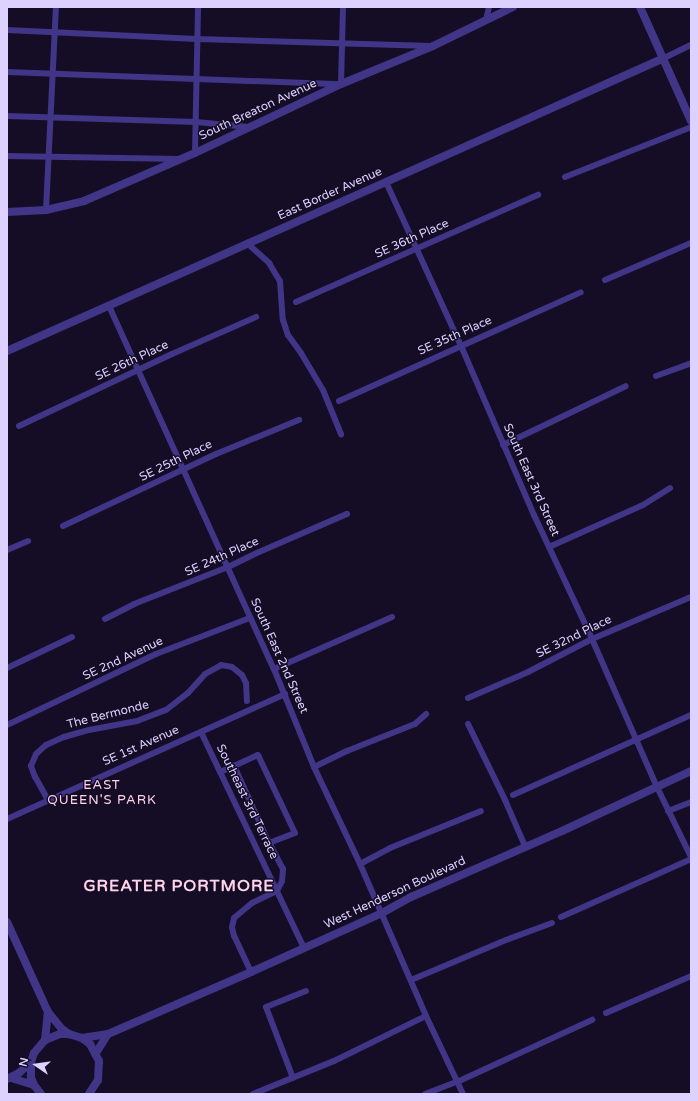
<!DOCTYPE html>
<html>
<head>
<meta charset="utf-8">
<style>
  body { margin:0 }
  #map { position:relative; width:698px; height:1101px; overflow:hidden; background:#140d25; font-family:"Varela Round",sans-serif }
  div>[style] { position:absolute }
  .minor>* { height:6px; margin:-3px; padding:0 3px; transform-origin:3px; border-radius:3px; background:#413587 }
  .tertiary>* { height:8px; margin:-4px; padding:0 4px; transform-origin:4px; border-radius:4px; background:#413587 }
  span { translate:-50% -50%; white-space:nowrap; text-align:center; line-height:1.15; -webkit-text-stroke:3px #140d25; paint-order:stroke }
  .street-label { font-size:12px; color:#dcd1ff }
  .neighbourhood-label { font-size:13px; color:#ffd3ea; letter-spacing:1px }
  .district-label { font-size:16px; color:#ffd3ea; font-weight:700; letter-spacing:1px }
  .frame { position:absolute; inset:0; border:8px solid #dcd1ff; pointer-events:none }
  .north { position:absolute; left:16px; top:1045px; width:40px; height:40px; -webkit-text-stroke:3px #140d25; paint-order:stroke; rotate:283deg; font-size:11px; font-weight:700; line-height:16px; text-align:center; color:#dcd1ff }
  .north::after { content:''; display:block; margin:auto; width:14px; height:18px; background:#dcd1ff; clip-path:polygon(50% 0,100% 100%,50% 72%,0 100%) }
</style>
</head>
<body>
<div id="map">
  <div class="minor">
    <div style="left:486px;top:20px;width:13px;rotate:-77deg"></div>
    <div style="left:7px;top:30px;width:190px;rotate:2.7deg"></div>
    <div style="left:197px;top:39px;width:235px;rotate:1.7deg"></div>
    <div style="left:662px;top:59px;width:32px;rotate:-26deg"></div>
    <div style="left:7px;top:72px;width:334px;rotate:2.1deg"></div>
    <div style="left:341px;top:84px;width:77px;rotate:-88.5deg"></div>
    <div style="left:7px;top:116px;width:189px;rotate:1.8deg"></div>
    <div style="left:196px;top:122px;width:53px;rotate:5.4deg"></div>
    <div style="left:195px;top:153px;width:146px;rotate:-88.8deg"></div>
    <div style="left:7px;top:156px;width:172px;rotate:1deg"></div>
    <div style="left:565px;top:177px;width:136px;rotate:-21.6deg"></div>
    <div style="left:386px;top:182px;width:183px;rotate:65.4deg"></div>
    <div style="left:462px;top:348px;width:182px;rotate:66.7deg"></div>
    <div style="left:534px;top:515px;width:137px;rotate:64.9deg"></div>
    <div style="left:592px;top:639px;width:162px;rotate:66.3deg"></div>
    <div style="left:657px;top:787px;width:78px;rotate:64.1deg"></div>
    <div style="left:46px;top:210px;width:203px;rotate:-87.2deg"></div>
    <div style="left:247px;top:243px;width:30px;rotate:42deg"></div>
    <div style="left:269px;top:263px;width:21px;rotate:59deg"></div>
    <div style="left:280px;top:281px;width:39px;rotate:86deg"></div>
    <div style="left:283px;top:320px;width:16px;rotate:72deg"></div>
    <div style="left:288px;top:335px;width:22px;rotate:54deg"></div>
    <div style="left:301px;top:353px;width:43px;rotate:59.3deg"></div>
    <div style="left:323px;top:390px;width:48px;rotate:67.8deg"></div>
    <div style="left:605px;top:280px;width:94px;rotate:-23.3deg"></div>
    <div style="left:296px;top:302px;width:265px;rotate:-23.9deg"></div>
    <div style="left:109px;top:306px;width:399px;rotate:65.6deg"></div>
    <div style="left:274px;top:669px;width:106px;rotate:67.8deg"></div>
    <div style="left:314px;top:767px;width:107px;rotate:64.6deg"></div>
    <div style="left:360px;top:864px;width:166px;rotate:66.5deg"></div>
    <div style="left:426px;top:1016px;width:86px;rotate:64.6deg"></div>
    <div style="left:656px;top:376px;width:37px;rotate:-20deg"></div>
    <div style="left:339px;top:401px;width:265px;rotate:-24.2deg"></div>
    <div style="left:19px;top:426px;width:169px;rotate:-25.2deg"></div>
    <div style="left:172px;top:354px;width:92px;rotate:-23.8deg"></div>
    <div style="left:503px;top:445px;width:136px;rotate:-25.6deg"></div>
    <div style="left:63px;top:526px;width:169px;rotate:-25.2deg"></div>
    <div style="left:216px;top:454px;width:90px;rotate:-22.3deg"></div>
    <div style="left:549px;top:547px;width:103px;rotate:-24.1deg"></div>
    <div style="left:643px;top:505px;width:32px;rotate:-32deg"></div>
    <div style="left:7px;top:550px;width:23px;rotate:-23deg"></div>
    <div style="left:105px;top:619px;width:33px;rotate:-27deg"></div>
    <div style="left:134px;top:604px;width:101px;rotate:-21.5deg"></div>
    <div style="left:228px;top:567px;width:34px;rotate:-26deg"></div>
    <div style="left:259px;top:552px;width:96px;rotate:-23.4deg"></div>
    <div style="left:7px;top:668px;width:72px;rotate:-25.5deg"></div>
    <div style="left:274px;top:669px;width:129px;rotate:-23.8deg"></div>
    <div style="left:468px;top:698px;width:65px;rotate:-23.4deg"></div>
    <div style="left:528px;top:672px;width:72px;rotate:-27.3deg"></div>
    <div style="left:592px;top:639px;width:108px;rotate:-23deg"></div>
    <div style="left:468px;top:724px;width:85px;rotate:64deg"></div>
    <div style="left:505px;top:800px;width:50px;rotate:66.5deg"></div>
    <div style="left:7px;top:725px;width:165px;rotate:-25.5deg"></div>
    <div style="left:156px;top:654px;width:101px;rotate:-21deg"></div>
    <div style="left:201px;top:732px;width:239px;rotate:64.5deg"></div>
    <div style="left:314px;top:767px;width:37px;rotate:-26deg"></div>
    <div style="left:347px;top:751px;width:73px;rotate:-21.7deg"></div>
    <div style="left:415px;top:724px;width:15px;rotate:-42deg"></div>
    <div style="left:220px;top:772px;width:15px;rotate:-23deg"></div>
    <div style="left:513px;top:795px;width:195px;rotate:-24.2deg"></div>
    <div style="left:48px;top:800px;width:26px;rotate:-119deg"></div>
    <div style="left:35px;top:777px;width:12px;rotate:-110deg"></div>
    <div style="left:31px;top:766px;width:13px;rotate:-67deg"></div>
    <div style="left:36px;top:754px;width:13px;rotate:-42deg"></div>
    <div style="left:46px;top:745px;width:20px;rotate:-24deg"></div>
    <div style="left:64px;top:737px;width:26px;rotate:-16deg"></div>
    <div style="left:89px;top:730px;width:49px;rotate:-10.6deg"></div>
    <div style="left:137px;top:721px;width:31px;rotate:-21deg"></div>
    <div style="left:166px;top:710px;width:28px;rotate:-38deg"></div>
    <div style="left:188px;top:693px;width:25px;rotate:-48deg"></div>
    <div style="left:205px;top:674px;width:18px;rotate:-29deg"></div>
    <div style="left:221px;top:665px;width:11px;rotate:10deg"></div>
    <div style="left:232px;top:667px;width:13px;rotate:39deg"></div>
    <div style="left:242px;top:675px;width:9px;rotate:63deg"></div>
    <div style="left:246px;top:683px;width:18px;rotate:87deg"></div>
    <div style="left:668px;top:811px;width:25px;rotate:-21deg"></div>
    <div style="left:7px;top:819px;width:305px;rotate:-24.2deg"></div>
    <div style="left:360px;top:864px;width:34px;rotate:-28deg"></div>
    <div style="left:390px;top:848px;width:98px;rotate:-22.1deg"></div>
    <div style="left:561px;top:917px;width:142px;rotate:-24deg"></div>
    <div style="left:251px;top:972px;width:40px;rotate:-115deg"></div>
    <div style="left:234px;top:936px;width:9px;rotate:-103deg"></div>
    <div style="left:232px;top:927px;width:9px;rotate:-77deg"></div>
    <div style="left:234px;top:918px;width:23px;rotate:-40deg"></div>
    <div style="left:252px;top:903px;width:28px;rotate:-26deg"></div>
    <div style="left:277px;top:891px;width:11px;rotate:-63deg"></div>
    <div style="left:282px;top:881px;width:12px;rotate:-85deg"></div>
    <div style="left:283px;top:869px;width:30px;rotate:-118deg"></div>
    <div style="left:269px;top:843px;width:85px;rotate:-114.4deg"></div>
    <div style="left:234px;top:766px;width:26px;rotate:-25deg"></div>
    <div style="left:258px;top:755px;width:86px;rotate:64.6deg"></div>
    <div style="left:295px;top:833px;width:28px;rotate:159deg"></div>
    <div style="left:411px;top:980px;width:103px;rotate:-22.8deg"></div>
    <div style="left:506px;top:940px;width:49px;rotate:-20.3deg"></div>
    <div style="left:606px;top:1013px;width:93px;rotate:-23.5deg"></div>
    <div style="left:293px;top:1078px;width:76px;rotate:-110.8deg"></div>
    <div style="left:266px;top:1007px;width:43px;rotate:-21.8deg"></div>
    <div style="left:253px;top:1094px;width:87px;rotate:-22.2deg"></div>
    <div style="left:334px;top:1061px;width:102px;rotate:-26.1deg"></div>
    <div style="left:425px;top:1094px;width:34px;rotate:-21deg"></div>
    <div style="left:457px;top:1082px;width:149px;rotate:-24.7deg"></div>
  </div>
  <div class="tertiary">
    <div style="left:640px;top:7px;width:125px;rotate:65.9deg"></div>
    <div style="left:7px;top:212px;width:39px;rotate:-3deg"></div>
    <div style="left:46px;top:210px;width:39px;rotate:-13deg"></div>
    <div style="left:84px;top:201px;width:121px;rotate:-23.4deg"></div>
    <div style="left:195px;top:153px;width:161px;rotate:-25.3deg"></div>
    <div style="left:341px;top:84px;width:100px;rotate:-22.4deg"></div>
    <div style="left:433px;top:46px;width:89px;rotate:-26deg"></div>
    <div style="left:7px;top:351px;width:717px;rotate:-24.03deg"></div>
    <div style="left:7px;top:922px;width:99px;rotate:65.5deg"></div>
    <div style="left:48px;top:1012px;width:22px;rotate:51deg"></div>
    <div style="left:62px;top:1029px;width:9px;rotate:36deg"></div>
    <div style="left:82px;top:1038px;width:26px;rotate:-9deg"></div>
    <div style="left:108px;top:1034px;width:156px;rotate:-23.4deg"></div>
    <div style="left:251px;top:972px;width:144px;rotate:-24.2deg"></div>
    <div style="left:382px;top:913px;width:33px;rotate:-29deg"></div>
    <div style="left:411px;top:897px;width:165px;rotate:-23.6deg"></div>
    <div style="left:562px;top:831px;width:142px;rotate:-24.9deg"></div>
    <div style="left:45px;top:1040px;width:28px;rotate:-84deg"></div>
    <div style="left:96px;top:1053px;width:22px;rotate:-58deg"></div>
    <div style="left:11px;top:1078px;width:24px;rotate:17deg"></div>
    <div style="left:7px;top:1079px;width:13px;rotate:-27deg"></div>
    <div style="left:19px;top:1073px;width:16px;rotate:-43deg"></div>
    <div style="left:41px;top:1094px;width:11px;rotate:-128deg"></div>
    <div style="left:34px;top:1085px;width:9px;rotate:-111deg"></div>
    <div style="left:31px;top:1077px;width:15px;rotate:-90deg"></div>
    <div style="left:31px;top:1062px;width:9px;rotate:-72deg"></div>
    <div style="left:34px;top:1053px;width:17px;rotate:-50deg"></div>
    <div style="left:45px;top:1040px;width:16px;rotate:-22deg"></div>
    <div style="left:60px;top:1034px;width:9px"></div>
    <div style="left:69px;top:1034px;width:14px;rotate:17deg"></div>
    <div style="left:82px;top:1038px;width:10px;rotate:37deg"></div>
    <div style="left:90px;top:1044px;width:19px;rotate:62deg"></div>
    <div style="left:99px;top:1061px;width:19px;rotate:93deg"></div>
    <div style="left:98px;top:1080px;width:17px;rotate:123deg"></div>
  </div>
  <div class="street-label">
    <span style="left:258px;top:110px;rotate:-25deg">South Breaton Avenue</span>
    <span style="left:330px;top:194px;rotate:-24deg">East Border Avenue</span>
    <span style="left:412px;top:239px;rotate:-24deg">SE 36th Place</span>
    <span style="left:455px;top:336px;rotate:-24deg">SE 35th Place</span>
    <span style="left:132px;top:361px;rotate:-25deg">SE 26th Place</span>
    <span style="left:176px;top:461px;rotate:-26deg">SE 25th Place</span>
    <span style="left:531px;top:480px;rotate:66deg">South East 3rd Street</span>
    <span style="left:222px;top:557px;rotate:-24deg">SE 24th Place</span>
    <span style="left:574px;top:637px;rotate:-26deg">SE 32nd Place</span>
    <span style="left:279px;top:656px;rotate:66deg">South East 2nd Street</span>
    <span style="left:123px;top:659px;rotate:-25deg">SE 2nd Avenue</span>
    <span style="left:108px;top:715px;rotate:-14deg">The Bermonde</span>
    <span style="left:141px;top:746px;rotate:-24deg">SE 1st Avenue</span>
    <span style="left:247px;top:802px;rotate:64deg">Southeast 3rd Terrace</span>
    <span style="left:395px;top:893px;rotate:-25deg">West Henderson Boulevard</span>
  </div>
  <div class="neighbourhood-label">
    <span style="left:102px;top:793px">EAST<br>QUEEN'S PARK</span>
  </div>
  <div class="district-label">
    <span style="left:179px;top:886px">GREATER PORTMORE</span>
  </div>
  <div class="frame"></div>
  <div class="north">N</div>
</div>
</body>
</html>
